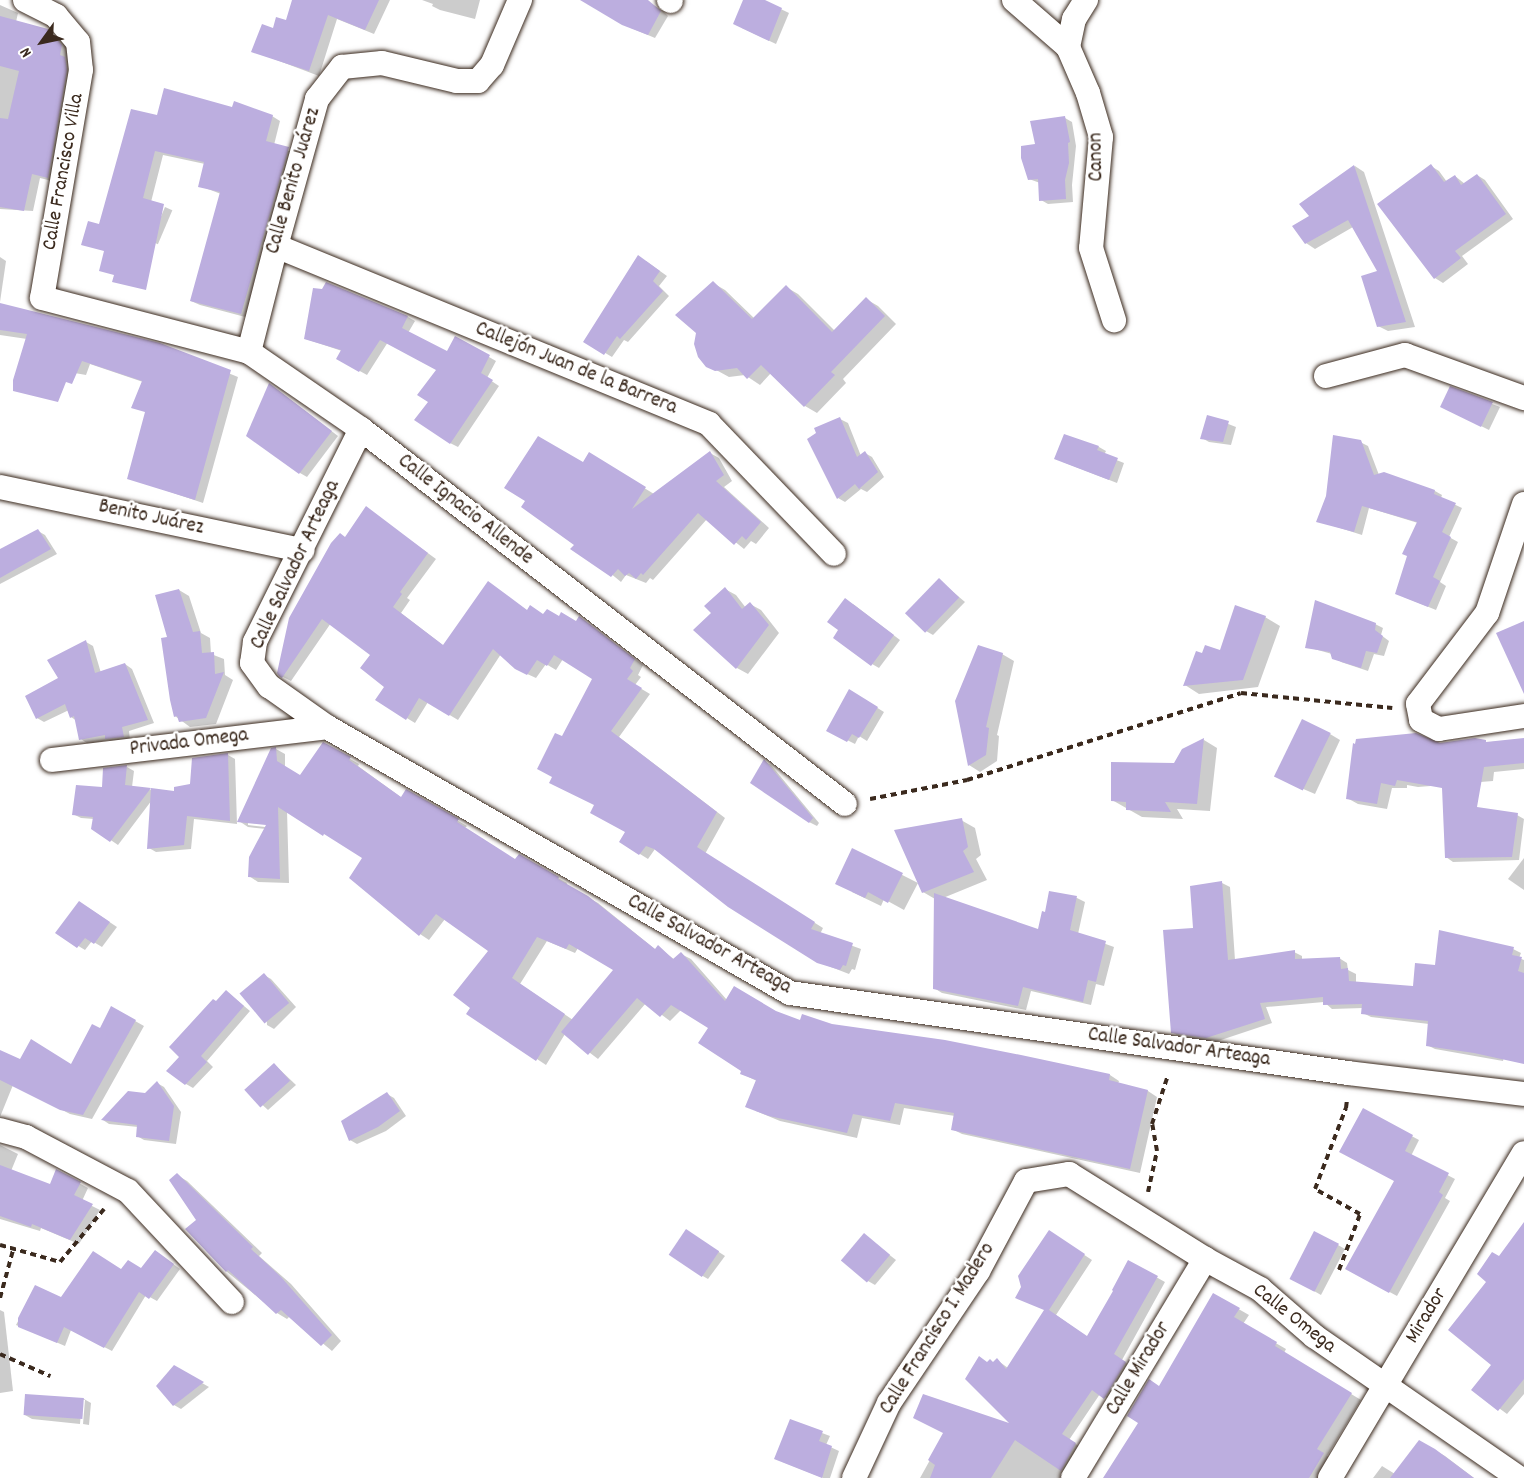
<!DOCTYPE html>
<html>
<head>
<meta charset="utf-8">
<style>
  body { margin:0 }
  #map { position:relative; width:1524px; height:1478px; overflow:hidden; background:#fff; font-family:Dekko,sans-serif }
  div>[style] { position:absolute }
  .shadow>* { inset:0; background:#0003; transform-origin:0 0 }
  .building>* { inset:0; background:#bcaedf; transform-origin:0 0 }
  .path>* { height:4px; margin-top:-2px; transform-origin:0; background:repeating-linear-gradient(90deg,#3b2a1e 0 6px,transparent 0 10.5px) }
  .roads { filter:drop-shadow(0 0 2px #3b2a1e) drop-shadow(0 0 2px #3b2a1e) }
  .minor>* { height:24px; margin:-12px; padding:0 12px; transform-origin:12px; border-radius:12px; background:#fff }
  span { translate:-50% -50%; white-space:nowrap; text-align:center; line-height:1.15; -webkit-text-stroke:5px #fff; paint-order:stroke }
  .street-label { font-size:21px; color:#3b2a1e }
  .north { position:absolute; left:12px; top:12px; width:60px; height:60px; -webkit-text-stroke:4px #fff; paint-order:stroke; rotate:237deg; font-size:16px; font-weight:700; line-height:24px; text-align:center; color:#3b2a1e }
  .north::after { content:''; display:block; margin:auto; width:21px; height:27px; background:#3b2a1e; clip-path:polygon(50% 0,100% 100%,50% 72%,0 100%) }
</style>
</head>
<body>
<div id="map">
  <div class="shadow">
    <div style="clip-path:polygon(294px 0,390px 0,374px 34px,337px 19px,319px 76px,253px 51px,274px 30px,287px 22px)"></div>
    <div style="clip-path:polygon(422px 0,480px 0,475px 19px,440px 10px,432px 6px,433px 4px)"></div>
    <div style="clip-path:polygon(583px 0,645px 0,663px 11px,668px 16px,655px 38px,631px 28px)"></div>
    <div style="clip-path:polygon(744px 0,762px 0,789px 13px,776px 44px,742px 28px)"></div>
    <div style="clip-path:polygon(0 5px,18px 13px,16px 22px,57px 36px,70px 51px,68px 60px,73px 63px,56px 182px,40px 178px,33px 211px,0 209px)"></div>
    <div style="clip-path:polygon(233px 109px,272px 116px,280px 121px,274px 145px,296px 154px,249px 318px,200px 305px,191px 301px,221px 194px,200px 186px,205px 164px,163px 155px,151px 202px,108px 233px,158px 117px)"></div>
    <div style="clip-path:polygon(1065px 118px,1072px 122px,1076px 146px,1072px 185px,1073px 202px,1048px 204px,1041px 200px,1040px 183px,1029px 179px,1037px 146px)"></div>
    <div style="clip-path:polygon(1355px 166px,1364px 172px,1415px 327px,1388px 331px,1378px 326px,1380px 271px,1353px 227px,1315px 249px,1306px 243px,1311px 217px,1301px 204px)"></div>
    <div style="clip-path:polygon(1431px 166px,1439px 171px,1447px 182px,1455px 176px,1465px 184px,1477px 175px,1485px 180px,1513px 219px,1462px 256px,1468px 264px,1443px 283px,1435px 278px)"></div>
    <div style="left:165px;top:207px;width:8px;height:37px;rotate:23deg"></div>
    <div style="clip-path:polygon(0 257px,6px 261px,0 302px)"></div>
    <div style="clip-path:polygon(646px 261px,667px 276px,659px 286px,669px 296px,628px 342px,624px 340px,612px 357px,585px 341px)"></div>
    <div style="clip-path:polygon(713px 283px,725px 290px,755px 319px,786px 287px,798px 294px,835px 331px,866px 299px,878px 306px,896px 324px,843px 379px,846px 383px,817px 413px,805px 406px,771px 373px,760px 385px,745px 375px,729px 377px,707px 365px)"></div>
    <div style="clip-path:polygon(327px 284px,408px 317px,415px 321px,408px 333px,448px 353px,456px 338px,496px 361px,487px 378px,499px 386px,458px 447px,450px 443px,430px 401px,438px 370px,388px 342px,367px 375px,338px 359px,342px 351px,306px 339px)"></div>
    <div style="clip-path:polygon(0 305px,159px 345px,238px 377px,203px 503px,129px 478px,146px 412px,146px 383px,90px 364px,86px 375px,29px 365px,27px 339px,0 335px)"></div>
    <div style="clip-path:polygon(1451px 388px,1500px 407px,1489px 430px,1449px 410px)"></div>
    <div style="clip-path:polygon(276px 389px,338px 436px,307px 477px,300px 473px)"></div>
    <div style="clip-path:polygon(1208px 416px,1236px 427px,1231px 445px,1209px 442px,1202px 438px)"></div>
    <div style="clip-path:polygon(840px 419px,848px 423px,861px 456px,865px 453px,872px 457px,884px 477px,867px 492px,861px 489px,845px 502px,838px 498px)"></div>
    <div style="clip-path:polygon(1064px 435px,1099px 447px,1106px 451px,1104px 455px,1124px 463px,1117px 483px,1063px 462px)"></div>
    <div style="clip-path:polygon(1360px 442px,1368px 446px,1379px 475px,1384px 473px,1435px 491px,1442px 495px,1441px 498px,1462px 508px,1449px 537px,1458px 542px,1440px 582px,1446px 586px,1436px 610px,1404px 597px,1418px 523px,1369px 508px,1362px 535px,1318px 521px)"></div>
    <div style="clip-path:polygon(710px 453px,719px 458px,732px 481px,724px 487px,769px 528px,756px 544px,751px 541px,744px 549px,707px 519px,653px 580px,650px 578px,646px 583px,626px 575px,621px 582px,576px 545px,583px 464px,589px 454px,654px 494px)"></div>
    <div style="clip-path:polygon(366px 508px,436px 559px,407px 598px,410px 600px,401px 613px,444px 646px,488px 583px,528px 611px,576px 623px,580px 618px,643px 665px,638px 675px,641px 677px,635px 685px,650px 694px,619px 737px,725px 818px,705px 854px,823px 928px,820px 934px,861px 949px,855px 970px,852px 969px,849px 974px,818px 962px,655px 849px,648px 859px,640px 854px,627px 832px,595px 805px,563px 738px,594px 679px,563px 659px,556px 670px,546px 664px,536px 678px,525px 673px,501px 654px,458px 720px,428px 702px,415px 723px,377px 700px,386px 686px,372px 655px,331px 623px,291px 681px,283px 677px,279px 673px,346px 538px)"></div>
    <div style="clip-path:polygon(38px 531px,45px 535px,57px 554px,0 584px,0 553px)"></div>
    <div style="clip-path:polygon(939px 580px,965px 602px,933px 635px,926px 631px)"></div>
    <div style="clip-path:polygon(725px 589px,736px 595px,746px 608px,750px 604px,761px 610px,779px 633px,748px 674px,737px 668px,695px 630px,713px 614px)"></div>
    <div style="clip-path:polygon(179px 590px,189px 596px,201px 633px,210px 638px,211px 654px,224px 659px,225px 675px,233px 680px,216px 724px,190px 727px,175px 716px)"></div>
    <div style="clip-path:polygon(853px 604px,900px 640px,879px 668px,872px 664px)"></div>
    <div style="clip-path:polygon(1265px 617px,1280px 626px,1258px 687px,1199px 694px,1185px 685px,1203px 655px,1221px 652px)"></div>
    <div style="clip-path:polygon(1375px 624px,1383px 628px,1381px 635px,1389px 641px,1384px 656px,1374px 654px,1368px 671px,1341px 662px,1332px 654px,1307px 647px)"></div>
    <div style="clip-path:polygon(86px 642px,93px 646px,101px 673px,125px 664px,132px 669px,154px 723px,129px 731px,130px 741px,114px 743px,109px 740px,88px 744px,81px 739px,77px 721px,71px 717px,69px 710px,44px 722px,37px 718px,60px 679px)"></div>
    <div style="clip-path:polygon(1002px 654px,1014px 661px,997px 735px,999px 736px,997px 761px,980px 772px,969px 765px,957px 702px)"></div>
    <div style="clip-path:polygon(850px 691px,884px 712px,867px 741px,859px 736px,855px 744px,835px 734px)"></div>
    <div style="clip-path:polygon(1330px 734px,1340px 740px,1315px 794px,1287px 782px)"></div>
    <div style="clip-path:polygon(1204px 740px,1217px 748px,1210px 811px,1177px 809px,1183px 819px,1142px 817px,1112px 800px,1175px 764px,1183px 750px)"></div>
    <div style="clip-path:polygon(1524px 740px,1524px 769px,1494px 772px,1493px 781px,1418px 787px,1407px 785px,1407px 788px,1392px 788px,1387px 809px,1358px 804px,1347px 798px,1440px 745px)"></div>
    <div style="clip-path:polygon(evenodd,324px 744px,359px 764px,358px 766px,402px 798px,406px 791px,467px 826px,465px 828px,516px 861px,519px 856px,567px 883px,566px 886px,598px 903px,656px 950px,658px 947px,675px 960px,681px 954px,691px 959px,727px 1000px,801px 1022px,1020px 1056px,1110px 1075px,1119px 1081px,1118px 1084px,1148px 1091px,1157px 1097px,1140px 1173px,962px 1134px,952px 1129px,955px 1116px,904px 1108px,900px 1125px,862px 1118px,857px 1138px,780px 1121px,756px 1111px,757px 1081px,742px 1074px,743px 1070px,710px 1028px,681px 1010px,670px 1021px,646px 1003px,598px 1059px,565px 1034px,546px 1065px,537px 1059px,490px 951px,445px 919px,429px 940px,420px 934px,351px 878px,364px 857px,287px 810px,289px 883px,258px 882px,249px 876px,266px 829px,248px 827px,239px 821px,276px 749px,285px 754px,285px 767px,300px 776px,324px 744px,248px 822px,274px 825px,274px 828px,248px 825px,248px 822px,324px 744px,547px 941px,575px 953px,578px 948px,615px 970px,573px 1020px,520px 984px,547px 941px)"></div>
    <div style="clip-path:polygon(228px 755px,235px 759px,237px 824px,194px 819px,191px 849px,156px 852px,149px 848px,152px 800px,118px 845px,93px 828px,94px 819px,81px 818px,73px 814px,127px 767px,134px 771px,132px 787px,175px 793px,191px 786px)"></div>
    <div style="clip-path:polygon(764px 761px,771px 765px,819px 823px,817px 826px,809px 822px)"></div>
    <div style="clip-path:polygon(1517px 815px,1524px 819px,1519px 860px,1453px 862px,1446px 857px)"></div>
    <div style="clip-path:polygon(961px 820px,975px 828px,981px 855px,976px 859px,987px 880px,943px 898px,1039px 931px,1046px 913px,1050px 893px,1077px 898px,1085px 902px,1078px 934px,1114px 947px,1104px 986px,1096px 984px,1091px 1005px,1031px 991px,1026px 1010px,942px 993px,934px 988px,935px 899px,923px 892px)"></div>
    <div style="clip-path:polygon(853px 850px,918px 883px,904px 910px,884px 899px,881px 906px,852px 892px)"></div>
    <div style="clip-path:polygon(1524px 858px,1524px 890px,1508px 879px)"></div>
    <div style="clip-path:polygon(1222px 883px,1230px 887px,1235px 960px,1294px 952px,1302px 956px,1302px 960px,1339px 958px,1347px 963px,1348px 970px,1356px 974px,1356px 983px,1414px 988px,1436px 967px,1513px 949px,1521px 953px,1519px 958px,1524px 960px,1524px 982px,1503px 1061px,1435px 1049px,1427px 1045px,1429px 1024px,1371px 1017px,1363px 1013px,1363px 1008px,1332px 1009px,1324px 1002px,1266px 1007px,1272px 1023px,1215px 1042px,1180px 1037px,1172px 1032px,1195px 930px)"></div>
    <div style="clip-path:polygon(87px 907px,117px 927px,102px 947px,92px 941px,85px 950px,57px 933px)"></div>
    <div style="clip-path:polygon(264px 975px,271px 979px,296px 1007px,274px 1029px,267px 1025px)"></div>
    <div style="clip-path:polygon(226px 991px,250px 1011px,207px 1061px,213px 1067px,193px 1088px,186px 1084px,181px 1057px)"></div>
    <div style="clip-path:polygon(112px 1008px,144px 1026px,92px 1119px,70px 1114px,13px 1085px,0 1117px,0 1051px,21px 1060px,72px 1066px,100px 1030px)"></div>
    <div style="clip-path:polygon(275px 1065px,296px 1085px,268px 1110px,246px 1090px)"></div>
    <div style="clip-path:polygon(157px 1083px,164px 1087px,181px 1112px,176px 1144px,144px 1140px,137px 1136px,138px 1127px,109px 1124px,103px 1120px,146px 1095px)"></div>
    <div style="clip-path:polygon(387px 1094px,394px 1098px,406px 1116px,386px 1131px,357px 1144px,350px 1140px)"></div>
    <div style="clip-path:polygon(1363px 1110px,1419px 1140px,1411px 1156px,1455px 1179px,1445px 1198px,1450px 1201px,1397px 1296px,1347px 1269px,1396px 1181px)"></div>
    <div style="clip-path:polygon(0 1145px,18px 1154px,11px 1171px,50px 1186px,57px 1171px,88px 1188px,82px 1201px,100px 1210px,79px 1244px,41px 1228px,40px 1231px,0 1219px)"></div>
    <div style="clip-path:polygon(177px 1175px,187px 1181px,262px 1253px,259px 1256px,291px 1284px,341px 1341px,332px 1351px,290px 1316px,287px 1319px,277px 1313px,226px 1271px,198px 1220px)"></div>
    <div style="clip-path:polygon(1524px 1234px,1524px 1394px,1507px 1414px,1473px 1389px,1493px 1365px,1488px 1281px,1500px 1258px)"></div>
    <div style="clip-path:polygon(693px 1235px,725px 1256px,708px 1279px,701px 1275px)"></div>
    <div style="clip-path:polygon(864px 1235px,896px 1260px,875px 1285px,868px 1281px)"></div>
    <div style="clip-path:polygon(1057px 1237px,1092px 1260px,1056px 1315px,1087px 1337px,1115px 1291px,1129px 1262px,1165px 1282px,1122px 1360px,1133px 1368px,1113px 1402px,1100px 1394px,1069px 1440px,1084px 1449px,1067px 1478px,920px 1478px,945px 1433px,1014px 1427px,988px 1363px,994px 1363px,997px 1360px,1008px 1368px,1045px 1310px)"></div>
    <div style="clip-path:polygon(1338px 1245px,1345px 1249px,1321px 1295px,1291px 1278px)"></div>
    <div style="clip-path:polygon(162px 1256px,180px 1269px,157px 1301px,146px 1295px,112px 1351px,71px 1330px,65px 1346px,16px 1325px,36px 1287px,61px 1299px,122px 1271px,142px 1270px)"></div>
    <div style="clip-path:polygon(1214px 1295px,1249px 1315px,1243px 1324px,1286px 1349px,1284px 1353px,1361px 1400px,1327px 1456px,1334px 1460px,1324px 1478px,1254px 1478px,1160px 1387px)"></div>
    <div style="clip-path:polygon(0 1310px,4px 1312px,13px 1391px,0 1393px)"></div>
    <div style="clip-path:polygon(174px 1367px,209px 1387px,181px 1409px,174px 1405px)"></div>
    <div style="clip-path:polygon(84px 1399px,91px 1403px,89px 1425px,83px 1424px,85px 1400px,82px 1400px,80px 1424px,32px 1419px,25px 1415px)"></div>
    <div style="clip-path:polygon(790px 1421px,830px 1436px,826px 1445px,839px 1451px,830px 1478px,823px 1478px,783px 1462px)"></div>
    <div style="clip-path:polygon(1420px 1442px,1445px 1456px,1474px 1478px,1373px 1478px,1382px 1466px,1395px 1474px)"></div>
  </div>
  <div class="building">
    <div style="clip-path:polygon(292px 0,379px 0,365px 30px,328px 15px,309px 71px,251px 52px,262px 24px,273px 28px,276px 17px,286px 20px)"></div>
    <div style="clip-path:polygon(580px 0,648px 0,661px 11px,648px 35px,622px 25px)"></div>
    <div style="clip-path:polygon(743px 0,765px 0,782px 8px,769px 41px,733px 24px)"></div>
    <div style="clip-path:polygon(0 16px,48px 29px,62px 45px,60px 55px,65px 57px,67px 70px,48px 178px,32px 174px,24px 211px,0 207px,0 118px,8px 119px,19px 71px,0 66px)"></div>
    <div style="clip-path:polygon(164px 88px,232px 107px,234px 101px,273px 115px,266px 141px,289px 147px,241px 314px,190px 301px,220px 192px,198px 187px,204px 162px,155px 151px,143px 198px,164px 204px,146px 290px,112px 282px,114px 275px,99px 271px,104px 251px,81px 245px,88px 221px,99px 224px,131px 109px,157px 115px)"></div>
    <div style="clip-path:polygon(1065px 116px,1070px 142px,1068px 143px,1069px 163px,1065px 180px,1066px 199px,1039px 201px,1038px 179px,1028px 180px,1021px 158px,1021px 146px,1035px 144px,1030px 121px)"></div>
    <div style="clip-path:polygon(1431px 164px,1444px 182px,1455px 175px,1461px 185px,1477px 174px,1506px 214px,1455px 251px,1461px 258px,1434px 279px,1377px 204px)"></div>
    <div style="clip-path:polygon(1354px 165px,1389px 270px,1406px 322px,1377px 327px,1361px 276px,1377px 271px,1348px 220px,1305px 244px,1292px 226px,1309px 216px,1299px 204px)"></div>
    <div style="clip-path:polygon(638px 255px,660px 271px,653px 281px,663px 291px,620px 339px,617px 336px,604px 355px,583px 342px)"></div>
    <div style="clip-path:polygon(713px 281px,752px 319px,786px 285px,832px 332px,866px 297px,885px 316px,831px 372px,835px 375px,804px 407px,761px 365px,747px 379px,737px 368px,715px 371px,706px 367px,698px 357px,694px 344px,696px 333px,675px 315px)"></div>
    <div style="clip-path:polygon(326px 282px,408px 316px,402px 328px,447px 351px,455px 336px,490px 355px,481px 373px,493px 380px,450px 444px,414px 420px,428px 402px,417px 395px,436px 370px,380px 340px,359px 372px,336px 359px,341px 350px,304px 339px,313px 288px,322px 289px)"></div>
    <div style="clip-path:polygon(0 303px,160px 343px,231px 370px,195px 500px,127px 479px,145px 412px,131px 408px,142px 381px,82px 361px,72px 384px,66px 382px,58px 402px,13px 391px,13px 380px,27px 334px,0 330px)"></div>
    <div style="clip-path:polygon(269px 383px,332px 431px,299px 474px,246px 436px)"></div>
    <div style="clip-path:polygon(1450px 386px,1493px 402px,1481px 427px,1440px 407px)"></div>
    <div style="clip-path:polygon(1207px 415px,1229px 421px,1223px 442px,1200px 439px)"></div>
    <div style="clip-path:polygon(840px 417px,857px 457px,865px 451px,878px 472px,859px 489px,855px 484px,837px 499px,807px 439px,816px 433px,814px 428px)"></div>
    <div style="clip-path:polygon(1064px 434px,1099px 446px,1097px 450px,1118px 458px,1109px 480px,1054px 459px)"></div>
    <div style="clip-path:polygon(1333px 435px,1361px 440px,1374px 475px,1384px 472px,1435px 490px,1434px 494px,1456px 503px,1442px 532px,1451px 537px,1433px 577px,1440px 581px,1428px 607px,1395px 594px,1407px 556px,1402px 554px,1417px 522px,1362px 506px,1354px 532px,1316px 522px,1326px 496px)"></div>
    <div style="clip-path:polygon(538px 436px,583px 462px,589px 452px,646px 487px,632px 509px,710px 451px,724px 475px,716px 481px,761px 522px,746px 540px,742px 536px,734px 545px,698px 513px,643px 575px,641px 573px,636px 579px,629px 573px,625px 576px,618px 569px,611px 577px,570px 549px,574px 545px,521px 507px,525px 501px,504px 488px)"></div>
    <div style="clip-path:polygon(366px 506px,428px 553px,400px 592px,402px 594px,393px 607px,443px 645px,488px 581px,527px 610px,530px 605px,543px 614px,547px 609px,559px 616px,561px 612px,576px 621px,579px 616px,635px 659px,630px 668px,633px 671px,627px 679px,642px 688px,611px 731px,717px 812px,697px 847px,815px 922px,811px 929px,853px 943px,846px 966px,843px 965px,840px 970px,817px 963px,728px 907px,654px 849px,646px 846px,639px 855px,619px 842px,625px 832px,590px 813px,594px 805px,549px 783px,552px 777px,537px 769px,555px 733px,562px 736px,592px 679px,554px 655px,547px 666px,537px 660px,527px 675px,515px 669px,493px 649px,449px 716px,419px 698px,406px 720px,375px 700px,384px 687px,360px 668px,370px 655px,322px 619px,282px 678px,279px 676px,277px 673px,289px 618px,331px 543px,340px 533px,345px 537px)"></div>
    <div style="clip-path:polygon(38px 529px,51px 549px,0 578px,0 549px)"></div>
    <div style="left:939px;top:578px;width:28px;height:49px;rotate:44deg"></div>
    <div style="clip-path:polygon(725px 587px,742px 609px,750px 602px,769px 625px,736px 669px,693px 630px,711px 613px,704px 606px)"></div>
    <div style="clip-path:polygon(179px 589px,193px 632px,200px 631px,202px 653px,214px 652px,215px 674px,224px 672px,206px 718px,179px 722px,177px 716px,174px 717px,170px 700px,161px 638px,167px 637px,155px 595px)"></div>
    <div style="clip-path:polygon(845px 598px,894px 635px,871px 666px,833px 638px,838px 630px,827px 622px)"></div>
    <div style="clip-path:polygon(1315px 600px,1376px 623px,1375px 630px,1383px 636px,1377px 653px,1366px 651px,1361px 668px,1332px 659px,1330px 652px,1305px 648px)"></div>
    <div style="clip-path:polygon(1235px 605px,1266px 616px,1243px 680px,1183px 686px,1196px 651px,1202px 653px,1205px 645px,1220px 650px)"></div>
    <div style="clip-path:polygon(1524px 621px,1524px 694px,1496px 633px)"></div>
    <div style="clip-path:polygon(86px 640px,95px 673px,125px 663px,148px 720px,122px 727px,124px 737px,105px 739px,105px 735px,79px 740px,74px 716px,70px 718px,65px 704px,36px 719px,25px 696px,58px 678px,47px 660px)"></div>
    <div style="clip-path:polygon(978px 645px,1003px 653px,986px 727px,989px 728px,986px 755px,968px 766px,955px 701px)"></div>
    <div style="clip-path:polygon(849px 689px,878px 707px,859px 738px,852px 734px,847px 742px,826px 731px)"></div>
    <div style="left:1302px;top:719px;width:32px;height:64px;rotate:26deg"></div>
    <div style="clip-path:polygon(1416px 733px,1440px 743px,1475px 738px,1486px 740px,1486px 742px,1524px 738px,1524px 763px,1484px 767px,1477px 807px,1518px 813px,1512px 857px,1445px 858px,1442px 788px,1397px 780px,1395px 786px,1381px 783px,1377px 804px,1346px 799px,1353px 743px,1355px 744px,1356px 739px)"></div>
    <div style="clip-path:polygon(1204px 738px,1197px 804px,1165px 802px,1171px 812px,1126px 810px,1126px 802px,1111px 801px,1111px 762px,1174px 763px,1182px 749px)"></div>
    <div style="clip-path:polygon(323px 742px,351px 757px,349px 760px,401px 797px,406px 789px,459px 819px,457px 822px,515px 859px,519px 854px,559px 877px,558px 879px,588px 896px,655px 949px,658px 945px,673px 959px,681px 952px,725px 1001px,734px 986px,776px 1011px,800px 1020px,802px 1014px,832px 1024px,945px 1040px,1021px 1055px,1110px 1074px,1109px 1080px,1148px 1090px,1130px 1169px,951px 1130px,954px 1113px,895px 1103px,890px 1121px,853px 1114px,847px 1133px,769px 1116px,745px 1107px,756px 1080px,740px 1074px,741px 1071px,698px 1043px,708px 1028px,671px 1005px,660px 1017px,637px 998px,588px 1055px,561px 1032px,613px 970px,569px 944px,566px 949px,537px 937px,512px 978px,565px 1014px,536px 1061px,466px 1014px,470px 1008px,453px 995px,488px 951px,436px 914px,419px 936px,349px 878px,362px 858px,324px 834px,323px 836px,278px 807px,280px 879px,248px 877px,249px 857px,266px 825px,237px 822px,271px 748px,276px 747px,277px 761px,300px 775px)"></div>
    <div style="clip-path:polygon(228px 753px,230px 821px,187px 816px,184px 845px,147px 849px,151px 788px,174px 791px,174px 787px,190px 784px,192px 758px)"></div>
    <div style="clip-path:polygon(764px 759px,813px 818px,809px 823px,750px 783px)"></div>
    <div style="clip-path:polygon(127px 765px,125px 785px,151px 788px,110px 842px,91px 829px,93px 817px,72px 815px,76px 785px,102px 787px,103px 768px)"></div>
    <div style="clip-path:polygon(962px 818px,968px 847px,963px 851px,974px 872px,922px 893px,894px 830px)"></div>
    <div style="clip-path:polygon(852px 848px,903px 873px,888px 903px,868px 892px,865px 898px,835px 884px)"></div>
    <div style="clip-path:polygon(1222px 881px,1228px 960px,1295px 950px,1295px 959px,1340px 957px,1341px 969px,1348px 968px,1349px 981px,1413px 986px,1415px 963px,1435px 965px,1439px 930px,1514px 947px,1512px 955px,1522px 957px,1518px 971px,1524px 973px,1524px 1064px,1474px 1053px,1426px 1046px,1428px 1021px,1361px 1014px,1362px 1004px,1323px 1005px,1323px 997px,1260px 1003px,1265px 1019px,1206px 1038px,1171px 1033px,1163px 930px,1193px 928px,1190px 886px)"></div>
    <div style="clip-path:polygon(1049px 891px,1077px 896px,1070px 930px,1106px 941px,1096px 982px,1088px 980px,1083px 1002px,1023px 987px,1018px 1006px,933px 989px,934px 893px,1038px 929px,1042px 911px,1045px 912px)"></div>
    <div style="clip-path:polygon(79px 901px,110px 922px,94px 944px,85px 938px,77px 948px,55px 933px)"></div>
    <div style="left:264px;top:973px;width:39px;height:32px;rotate:50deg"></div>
    <div style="clip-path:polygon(226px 990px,244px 1006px,201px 1056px,207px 1062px,185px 1085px,166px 1071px,179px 1057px,169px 1047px,213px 999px,216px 1001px)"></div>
    <div style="clip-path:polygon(111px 1006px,136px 1020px,83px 1115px,60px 1110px,0 1080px,0 1050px,20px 1059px,31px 1039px,71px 1064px,92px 1024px,100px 1028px)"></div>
    <div style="left:274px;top:1063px;width:24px;height:40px;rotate:48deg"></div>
    <div style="clip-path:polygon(157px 1081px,174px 1106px,169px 1141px,136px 1137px,137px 1125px,101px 1120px,128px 1091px,145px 1093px)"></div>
    <div style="clip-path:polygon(387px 1092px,400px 1111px,378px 1127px,349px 1141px,341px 1121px)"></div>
    <div style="clip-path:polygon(1363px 1108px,1413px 1135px,1405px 1151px,1449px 1173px,1439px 1192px,1443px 1195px,1389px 1293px,1345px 1269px,1394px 1181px,1339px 1152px)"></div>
    <div style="clip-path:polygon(0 1165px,50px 1184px,56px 1169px,81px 1182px,74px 1195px,93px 1204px,70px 1240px,32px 1224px,31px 1227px,0 1216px)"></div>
    <div style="clip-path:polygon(177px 1173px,253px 1247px,251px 1249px,281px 1277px,332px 1335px,321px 1346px,281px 1310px,276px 1314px,228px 1270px,226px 1272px,185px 1229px,196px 1220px,169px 1180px)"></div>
    <div style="clip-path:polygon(1524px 1222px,1524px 1379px,1498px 1411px,1471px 1390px,1491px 1365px,1448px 1330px,1486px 1282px,1477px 1274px,1492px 1252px,1499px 1256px)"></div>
    <div style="left:686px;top:1229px;width:40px;height:31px;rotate:34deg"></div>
    <div style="clip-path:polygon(1049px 1230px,1085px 1254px,1049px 1310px,1087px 1336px,1113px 1291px,1112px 1290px,1128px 1260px,1158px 1276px,1114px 1354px,1126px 1362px,1104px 1399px,1092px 1390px,1062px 1434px,1076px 1443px,1061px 1471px,1015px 1440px,991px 1478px,930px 1478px,935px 1465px,928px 1460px,943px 1433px,913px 1418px,923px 1394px,1009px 1423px,965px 1379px,979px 1356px,987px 1362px,990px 1359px,993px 1362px,997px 1358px,1006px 1369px,1044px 1310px,1015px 1298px,1021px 1287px,1018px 1276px)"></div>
    <div style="left:1314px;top:1231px;width:28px;height:54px;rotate:27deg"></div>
    <div style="left:864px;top:1233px;width:34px;height:36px;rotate:40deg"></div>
    <div style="clip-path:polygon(155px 1250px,174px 1264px,149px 1299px,139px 1292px,104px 1348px,64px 1327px,57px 1343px,18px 1327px,18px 1318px,35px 1285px,61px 1297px,93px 1251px,121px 1269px,128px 1260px,141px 1268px)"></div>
    <div style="clip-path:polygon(1213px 1293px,1240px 1308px,1234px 1317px,1277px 1342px,1275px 1346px,1352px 1393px,1317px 1449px,1324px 1453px,1309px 1478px,1103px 1478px,1138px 1423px,1127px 1416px,1149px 1379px,1159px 1386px)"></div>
    <div style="clip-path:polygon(174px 1365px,204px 1382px,173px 1406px,156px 1386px)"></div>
    <div style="left:25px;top:1394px;width:59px;height:21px;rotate:4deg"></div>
    <div style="clip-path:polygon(790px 1419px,823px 1431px,819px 1441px,832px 1446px,822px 1478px,774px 1459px)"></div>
    <div style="clip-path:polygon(1419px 1440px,1435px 1449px,1474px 1478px,1390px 1478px)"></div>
  </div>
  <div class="path">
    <div style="left:870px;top:799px;width:99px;rotate:-11.1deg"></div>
    <div style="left:967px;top:780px;width:287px;rotate:-17.6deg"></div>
    <div style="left:1241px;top:693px;width:152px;rotate:5.7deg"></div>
    <div style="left:1148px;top:1192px;width:42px;rotate:-77.6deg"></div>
    <div style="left:1157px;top:1151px;width:27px;rotate:-100deg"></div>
    <div style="left:1152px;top:1124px;width:52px;rotate:-71.9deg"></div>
    <div style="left:0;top:1245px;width:62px;rotate:15.8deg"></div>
    <div style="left:60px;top:1262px;width:69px;rotate:-50.3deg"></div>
    <div style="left:1339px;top:1270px;width:60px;rotate:-69.4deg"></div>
    <div style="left:1360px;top:1214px;width:51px;rotate:-150.9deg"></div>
    <div style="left:1315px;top:1189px;width:87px;rotate:-69.1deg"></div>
    <div style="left:1346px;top:1108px;width:8px;rotate:-83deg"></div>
    <div style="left:0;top:1298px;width:50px;rotate:-74.8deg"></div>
    <div style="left:0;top:1354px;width:55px;rotate:23.7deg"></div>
  </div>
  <div class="roads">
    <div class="minor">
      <div style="left:25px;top:0;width:35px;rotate:27deg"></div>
      <div style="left:56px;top:16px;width:34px;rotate:50deg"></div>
      <div style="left:78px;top:42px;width:28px;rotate:84deg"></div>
      <div style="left:81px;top:70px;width:231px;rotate:99.7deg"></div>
      <div style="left:42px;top:298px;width:214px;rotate:14.6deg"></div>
      <div style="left:249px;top:352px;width:136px;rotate:34.5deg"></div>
      <div style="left:361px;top:429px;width:612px;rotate:37.77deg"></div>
      <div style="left:669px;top:0;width:2px;rotate:27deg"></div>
      <div style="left:1014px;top:0;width:72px;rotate:41deg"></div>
      <div style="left:1086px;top:0;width:22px;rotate:122deg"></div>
      <div style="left:1074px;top:19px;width:29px;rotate:102deg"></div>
      <div style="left:1068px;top:47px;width:50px;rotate:66.5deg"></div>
      <div style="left:1088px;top:93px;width:46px;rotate:73.5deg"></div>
      <div style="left:1101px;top:137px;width:111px;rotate:95.1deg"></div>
      <div style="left:1091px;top:248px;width:76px;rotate:72.3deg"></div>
      <div style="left:276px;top:246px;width:468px;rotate:22.3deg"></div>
      <div style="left:709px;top:424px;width:180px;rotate:46.1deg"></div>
      <div style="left:249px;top:352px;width:109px;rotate:-75.7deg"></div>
      <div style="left:276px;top:246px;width:153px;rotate:-74.4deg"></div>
      <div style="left:317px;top:99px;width:41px;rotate:-52deg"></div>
      <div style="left:342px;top:67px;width:40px;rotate:-5.7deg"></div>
      <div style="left:382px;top:63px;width:77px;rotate:13.5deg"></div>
      <div style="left:457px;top:81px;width:21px"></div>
      <div style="left:478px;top:81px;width:21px;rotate:-49deg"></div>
      <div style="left:492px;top:65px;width:71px;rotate:-66.7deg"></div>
      <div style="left:1326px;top:376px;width:82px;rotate:-14.9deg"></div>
      <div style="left:1405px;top:355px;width:127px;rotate:19.9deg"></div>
      <div style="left:361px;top:429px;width:238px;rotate:116.5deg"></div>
      <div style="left:255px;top:642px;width:21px;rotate:98deg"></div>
      <div style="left:252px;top:663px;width:29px;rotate:54deg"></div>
      <div style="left:269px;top:686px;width:71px;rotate:35.3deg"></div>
      <div style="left:327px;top:727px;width:534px;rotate:29.88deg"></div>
      <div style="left:790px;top:993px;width:564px;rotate:8.16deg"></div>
      <div style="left:1348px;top:1073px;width:177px;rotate:6.8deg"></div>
      <div style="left:0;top:487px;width:309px;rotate:11.8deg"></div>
      <div style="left:1524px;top:504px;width:115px;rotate:108.7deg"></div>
      <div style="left:1487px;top:613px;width:114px;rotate:127.2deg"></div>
      <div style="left:1418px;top:704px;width:16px;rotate:79deg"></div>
      <div style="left:1421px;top:720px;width:20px;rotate:27deg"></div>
      <div style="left:1439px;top:729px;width:86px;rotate:-8.7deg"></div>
      <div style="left:52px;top:760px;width:277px;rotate:-6.8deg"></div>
      <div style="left:0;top:1130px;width:27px;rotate:15deg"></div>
      <div style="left:26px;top:1137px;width:115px;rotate:27.9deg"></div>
      <div style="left:128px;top:1191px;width:152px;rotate:46.9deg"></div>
      <div style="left:854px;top:1478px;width:83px;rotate:-65deg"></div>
      <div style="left:889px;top:1403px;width:159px;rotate:-56deg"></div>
      <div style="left:978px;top:1271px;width:102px;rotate:-61.9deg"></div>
      <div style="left:1026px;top:1181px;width:44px;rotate:-9.2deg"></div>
      <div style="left:1069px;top:1174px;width:160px;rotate:32deg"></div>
      <div style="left:1205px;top:1259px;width:63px;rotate:28.6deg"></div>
      <div style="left:1260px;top:1289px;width:72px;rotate:41deg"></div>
      <div style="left:1314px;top:1336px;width:249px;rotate:34.7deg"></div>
      <div style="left:1073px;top:1478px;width:256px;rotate:-58.9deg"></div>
      <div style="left:1330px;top:1478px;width:378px;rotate:-59.2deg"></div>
    </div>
  </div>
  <div class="street-label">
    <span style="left:1097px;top:157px;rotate:-91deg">Canon</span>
    <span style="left:64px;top:172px;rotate:-80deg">Calle Francisco Villa</span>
    <span style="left:294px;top:181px;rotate:-74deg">Calle Benito Juárez</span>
    <span style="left:576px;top:369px;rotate:22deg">Callejón Juan de la Barrera</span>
    <span style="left:465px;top:510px;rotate:38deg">Calle Ignacio Allende</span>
    <span style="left:151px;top:518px;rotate:12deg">Benito Juárez</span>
    <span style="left:296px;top:565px;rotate:-65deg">Calle Salvador Arteaga</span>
    <span style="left:189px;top:743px;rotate:-7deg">Privada Omega</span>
    <span style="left:709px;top:945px;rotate:29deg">Calle Salvador Arteaga</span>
    <span style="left:1179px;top:1048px;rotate:8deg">Calle Salvador Arteaga</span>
    <span style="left:1427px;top:1316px;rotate:-59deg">Mirador</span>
    <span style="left:1294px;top:1319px;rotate:38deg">Calle Omega</span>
    <span style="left:938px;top:1329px;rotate:-58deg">Calle Francisco I. Madero</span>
    <span style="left:1139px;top:1369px;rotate:-59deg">Calle Mirador</span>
  </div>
  <div class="north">N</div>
</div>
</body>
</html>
